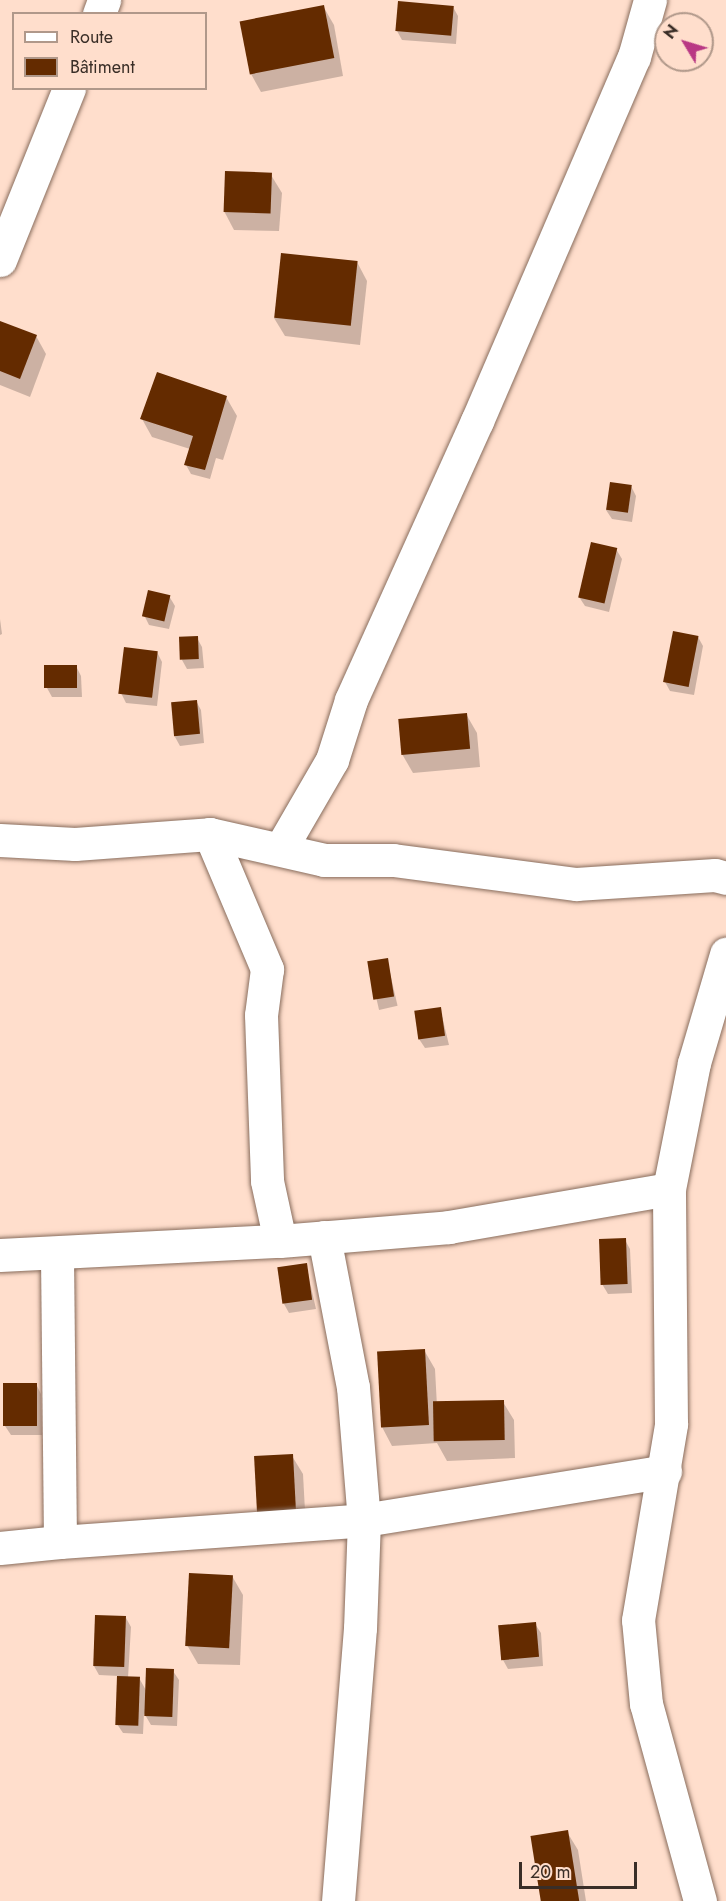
<!DOCTYPE html>
<html>
<head>
<meta charset="utf-8">
<style>
  body { margin:0 }
  #map { position:relative; width:726px; height:1901px; overflow:hidden; background:#ffdecc; font-family:Jost,sans-serif }
  div>[style] { position:absolute }
  .shadow>* { inset:0; background:#0003; transform-origin:0 0 }
  .building>* { inset:0; background:#642b00; transform-origin:0 0 }
  .roads { filter:drop-shadow(0 0 2px #896d5d) drop-shadow(0 0 2px #896d5d) }
  .minor>* { height:33px; margin:-16.5px; padding:0 16.5px; transform-origin:16.5px; border-radius:16.5px; background:#fff }
  span { translate:-50% -50%; white-space:nowrap; text-align:center; line-height:1.15; -webkit-text-stroke:6px #ffdecc; paint-order:stroke }
  .legend { position:absolute; left:12px; top:12px; width:195px; height:78px; box-sizing:border-box; background:#ffdecc; border:2px solid #b0988a; margin:0; padding:8px 10px; list-style:none; font-size:18px; color:#3a2e27 }
  .legend li { display:flex; align-items:center; gap:12px; height:30px }
  .legend b { width:30px; border:2px solid #b0988a }
  .north { position:absolute; left:654px; top:12px; width:60px; height:60px; box-sizing:border-box; background:#ffdecc; border:2px solid #b0988a; border-radius:50%; rotate:308deg; font-size:16px; font-weight:700; line-height:24px; text-align:center; color:#3a2e27 }
  .north::after { content:''; display:block; margin:auto; width:21px; height:27px; background:#b93984; clip-path:polygon(50% 0,100% 100%,50% 72%,0 100%) }
  .scale { position:absolute; left:519px; top:1862px; width:118px; height:27px; box-sizing:border-box; border:3px solid #3a2e27; border-top:0; padding-left:8px; font-size:18px; line-height:21px; white-space:nowrap; color:#3a2e27; -webkit-text-stroke:4px #ffdecc; paint-order:stroke }
</style>
</head>
<body>
<div id="map">
  <div class="shadow">
    <div style="clip-path:polygon(323px 6px,334px 25px,343px 76px,261px 92px,251px 74px)"></div>
    <div style="clip-path:polygon(453px 7px,458px 16px,456px 44px,402px 40px,397px 31px)"></div>
    <div style="clip-path:polygon(271px 175px,282px 193px,279px 231px,234px 230px,224px 211px)"></div>
    <div style="clip-path:polygon(357px 262px,367px 281px,360px 345px,285px 336px,274px 318px)"></div>
    <div style="clip-path:polygon(0 324px,36px 336px,46px 354px,30px 397px,0 385px)"></div>
    <div style="clip-path:polygon(226px 397px,237px 416px,223px 460px,216px 458px,210px 479px,191px 474px,186px 465px,190px 449px,152px 437px,142px 419px)"></div>
    <div style="clip-path:polygon(631px 486px,636px 496px,632px 522px,612px 519px,606px 510px)"></div>
    <div style="clip-path:polygon(616px 549px,622px 559px,609px 612px,585px 606px,579px 597px)"></div>
    <div style="clip-path:polygon(169px 596px,175px 606px,169px 629px,149px 625px,144px 615px)"></div>
    <div style="clip-path:polygon(0 619px,2px 634px,0 635px)"></div>
    <div style="clip-path:polygon(698px 637px,703px 646px,694px 695px,670px 691px,665px 682px)"></div>
    <div style="clip-path:polygon(197px 638px,202px 647px,204px 668px,187px 669px,182px 660px)"></div>
    <div style="clip-path:polygon(157px 652px,162px 662px,157px 706px,126px 703px,121px 693px)"></div>
    <div style="clip-path:polygon(76px 666px,81px 676px,82px 697px,52px 697px,47px 688px)"></div>
    <div style="clip-path:polygon(196px 701px,201px 710px,204px 743px,180px 746px,175px 737px)"></div>
    <div style="clip-path:polygon(466px 714px,477px 733px,480px 767px,413px 773px,402px 754px)"></div>
    <div style="left:387px;top:960px;width:47px;height:19px;rotate:77deg"></div>
    <div style="clip-path:polygon(440px 1008px,449px 1045px,425px 1048px,419px 1039px)"></div>
    <div style="clip-path:polygon(625px 1240px,630px 1249px,632px 1293px,608px 1294px,602px 1284px)"></div>
    <div style="clip-path:polygon(306px 1265px,316px 1309px,289px 1313px,284px 1304px)"></div>
    <div style="clip-path:polygon(424px 1350px,435px 1369px,437px 1406px,503px 1402px,514px 1420px,515px 1458px,447px 1461px,437px 1443px,392px 1446px,382px 1427px)"></div>
    <div style="clip-path:polygon(36px 1384px,41px 1394px,42px 1435px,11px 1435px,5px 1426px)"></div>
    <div style="clip-path:polygon(292px 1456px,303px 1474px,306px 1529px,270px 1531px)"></div>
    <div style="clip-path:polygon(232px 1576px,243px 1595px,240px 1665px,198px 1664px,187px 1645px)"></div>
    <div style="clip-path:polygon(126px 1618px,131px 1627px,128px 1678px,139px 1678px,147px 1692px,173px 1671px,179px 1680px,177px 1726px,151px 1725px,144px 1713px,143px 1734px,123px 1733px,117px 1724px,119px 1676px,99px 1675px,94px 1666px)"></div>
    <div style="clip-path:polygon(535px 1624px,541px 1633px,543px 1666px,508px 1669px,503px 1660px)"></div>
    <div style="clip-path:polygon(567px 1832px,578px 1850px,586px 1901px,542px 1901px)"></div>
  </div>
  <div class="building">
    <div style="left:398px;top:1px;width:56px;height:30px;rotate:5deg"></div>
    <div style="left:324px;top:5px;width:54px;height:86px;rotate:79deg"></div>
    <div style="left:225px;top:171px;width:47px;height:41px;rotate:2deg"></div>
    <div style="left:281px;top:253px;width:77px;height:65px;rotate:6deg"></div>
    <div style="clip-path:polygon(0 321px,37px 335px,20px 379px,0 371px)"></div>
    <div style="clip-path:polygon(157px 372px,227px 396px,205px 470px,184px 465px,193px 436px,140px 419px)"></div>
    <div style="left:610px;top:482px;width:22px;height:28px;rotate:8deg"></div>
    <div style="left:591px;top:542px;width:27px;height:57px;rotate:13deg"></div>
    <div style="left:148px;top:590px;width:23px;height:27px;rotate:13deg"></div>
    <div style="left:673px;top:631px;width:26px;height:52px;rotate:11deg"></div>
    <div style="left:198px;top:636px;width:23px;height:19px;rotate:88deg"></div>
    <div style="left:124px;top:647px;width:34px;height:47px;rotate:7deg"></div>
    <div style="left:77px;top:665px;width:23px;height:33px;rotate:90deg"></div>
    <div style="left:197px;top:700px;width:34px;height:26px;rotate:85deg"></div>
    <div style="left:467px;top:713px;width:36px;height:69px;rotate:85deg"></div>
    <div style="left:388px;top:958px;width:39px;height:21px;rotate:81deg"></div>
    <div style="left:441px;top:1007px;width:29px;height:27px;rotate:82deg"></div>
    <div style="left:626px;top:1238px;width:46px;height:27px;rotate:88deg"></div>
    <div style="left:307px;top:1263px;width:37px;height:30px;rotate:82deg"></div>
    <div style="left:425px;top:1349px;width:76px;height:48px;rotate:87deg"></div>
    <div style="left:3px;top:1383px;width:34px;height:43px"></div>
    <div style="left:504px;top:1400px;width:40px;height:71px;rotate:89deg"></div>
    <div style="left:293px;top:1454px;width:57px;height:39px;rotate:87deg"></div>
    <div style="left:189px;top:1573px;width:44px;height:73px;rotate:3deg"></div>
    <div style="left:95px;top:1615px;width:31px;height:51px;rotate:2deg"></div>
    <div style="left:536px;top:1622px;width:35px;height:38px;rotate:85deg"></div>
    <div style="left:146px;top:1668px;width:28px;height:48px;rotate:2deg"></div>
    <div style="left:117px;top:1676px;width:23px;height:49px;rotate:2deg"></div>
    <div style="left:568px;top:1830px;width:72px;height:38px;rotate:81deg"></div>
  </div>
  <div class="roads">
    <div class="minor">
      <div style="left:99px;top:14px;width:15px;rotate:-70deg"></div>
      <div style="left:0;top:260px;width:185px;rotate:-68.1deg"></div>
      <div style="left:210px;top:834px;width:147px;rotate:67.1deg"></div>
      <div style="left:267px;top:969px;width:46px;rotate:97.4deg"></div>
      <div style="left:261px;top:1015px;width:166px;rotate:87.9deg"></div>
      <div style="left:267px;top:1181px;width:61px;rotate:77.8deg"></div>
      <div style="left:0;top:840px;width:75px;rotate:3.1deg"></div>
      <div style="left:75px;top:844px;width:135px;rotate:-4.2deg"></div>
      <div style="left:210px;top:834px;width:117px;rotate:12.8deg"></div>
      <div style="left:324px;top:860px;width:69px"></div>
      <div style="left:393px;top:860px;width:185px;rotate:7.5deg"></div>
      <div style="left:576px;top:884px;width:139px;rotate:-3.7deg"></div>
      <div style="left:715px;top:875px;width:11px;rotate:15deg"></div>
      <div style="left:281px;top:848px;width:102px;rotate:-59.9deg"></div>
      <div style="left:332px;top:760px;width:63px;rotate:-72.4deg"></div>
      <div style="left:351px;top:700px;width:306px;rotate:-65.7deg"></div>
      <div style="left:477px;top:421px;width:396px;rotate:-66.7deg"></div>
      <div style="left:634px;top:57px;width:59px;rotate:-74.3deg"></div>
      <div style="left:324px;top:1237px;width:153px;rotate:79.1deg"></div>
      <div style="left:353px;top:1387px;width:133px;rotate:85.3deg"></div>
      <div style="left:364px;top:1520px;width:108px;rotate:92.1deg"></div>
      <div style="left:360px;top:1628px;width:274px;rotate:94.6deg"></div>
      <div style="left:0;top:1255px;width:280px;rotate:-2.9deg"></div>
      <div style="left:280px;top:1241px;width:170px;rotate:-4.7deg"></div>
      <div style="left:449px;top:1227px;width:223px;rotate:-9.8deg"></div>
      <div style="left:60px;top:1542px;width:305px;rotate:-4.1deg"></div>
      <div style="left:364px;top:1520px;width:305px;rotate:-9.2deg"></div>
      <div style="left:0;top:1548px;width:60px;rotate:-5.7deg"></div>
      <div style="left:60px;top:1542px;width:288px;rotate:-90.6deg"></div>
      <div style="left:700px;top:1901px;width:204px;rotate:-105.3deg"></div>
      <div style="left:646px;top:1704px;width:84px;rotate:-95.4deg"></div>
      <div style="left:638px;top:1620px;width:199px;rotate:-80.4deg"></div>
      <div style="left:671px;top:1424px;width:235px;rotate:-90.5deg"></div>
      <div style="left:669px;top:1189px;width:128px;rotate:-78.8deg"></div>
      <div style="left:694px;top:1063px;width:114px;rotate:-73.6deg"></div>
    </div>
  </div>
  <ul class="legend">
  <li><b style="height:8px;background:#fff"></b>Route</li>
  <li><b style="height:16px;background:#642b00"></b>Bâtiment</li>
  </ul>
  <div class="north">N</div>
  <div class="scale">20 m</div>
</div>
</body>
</html>
